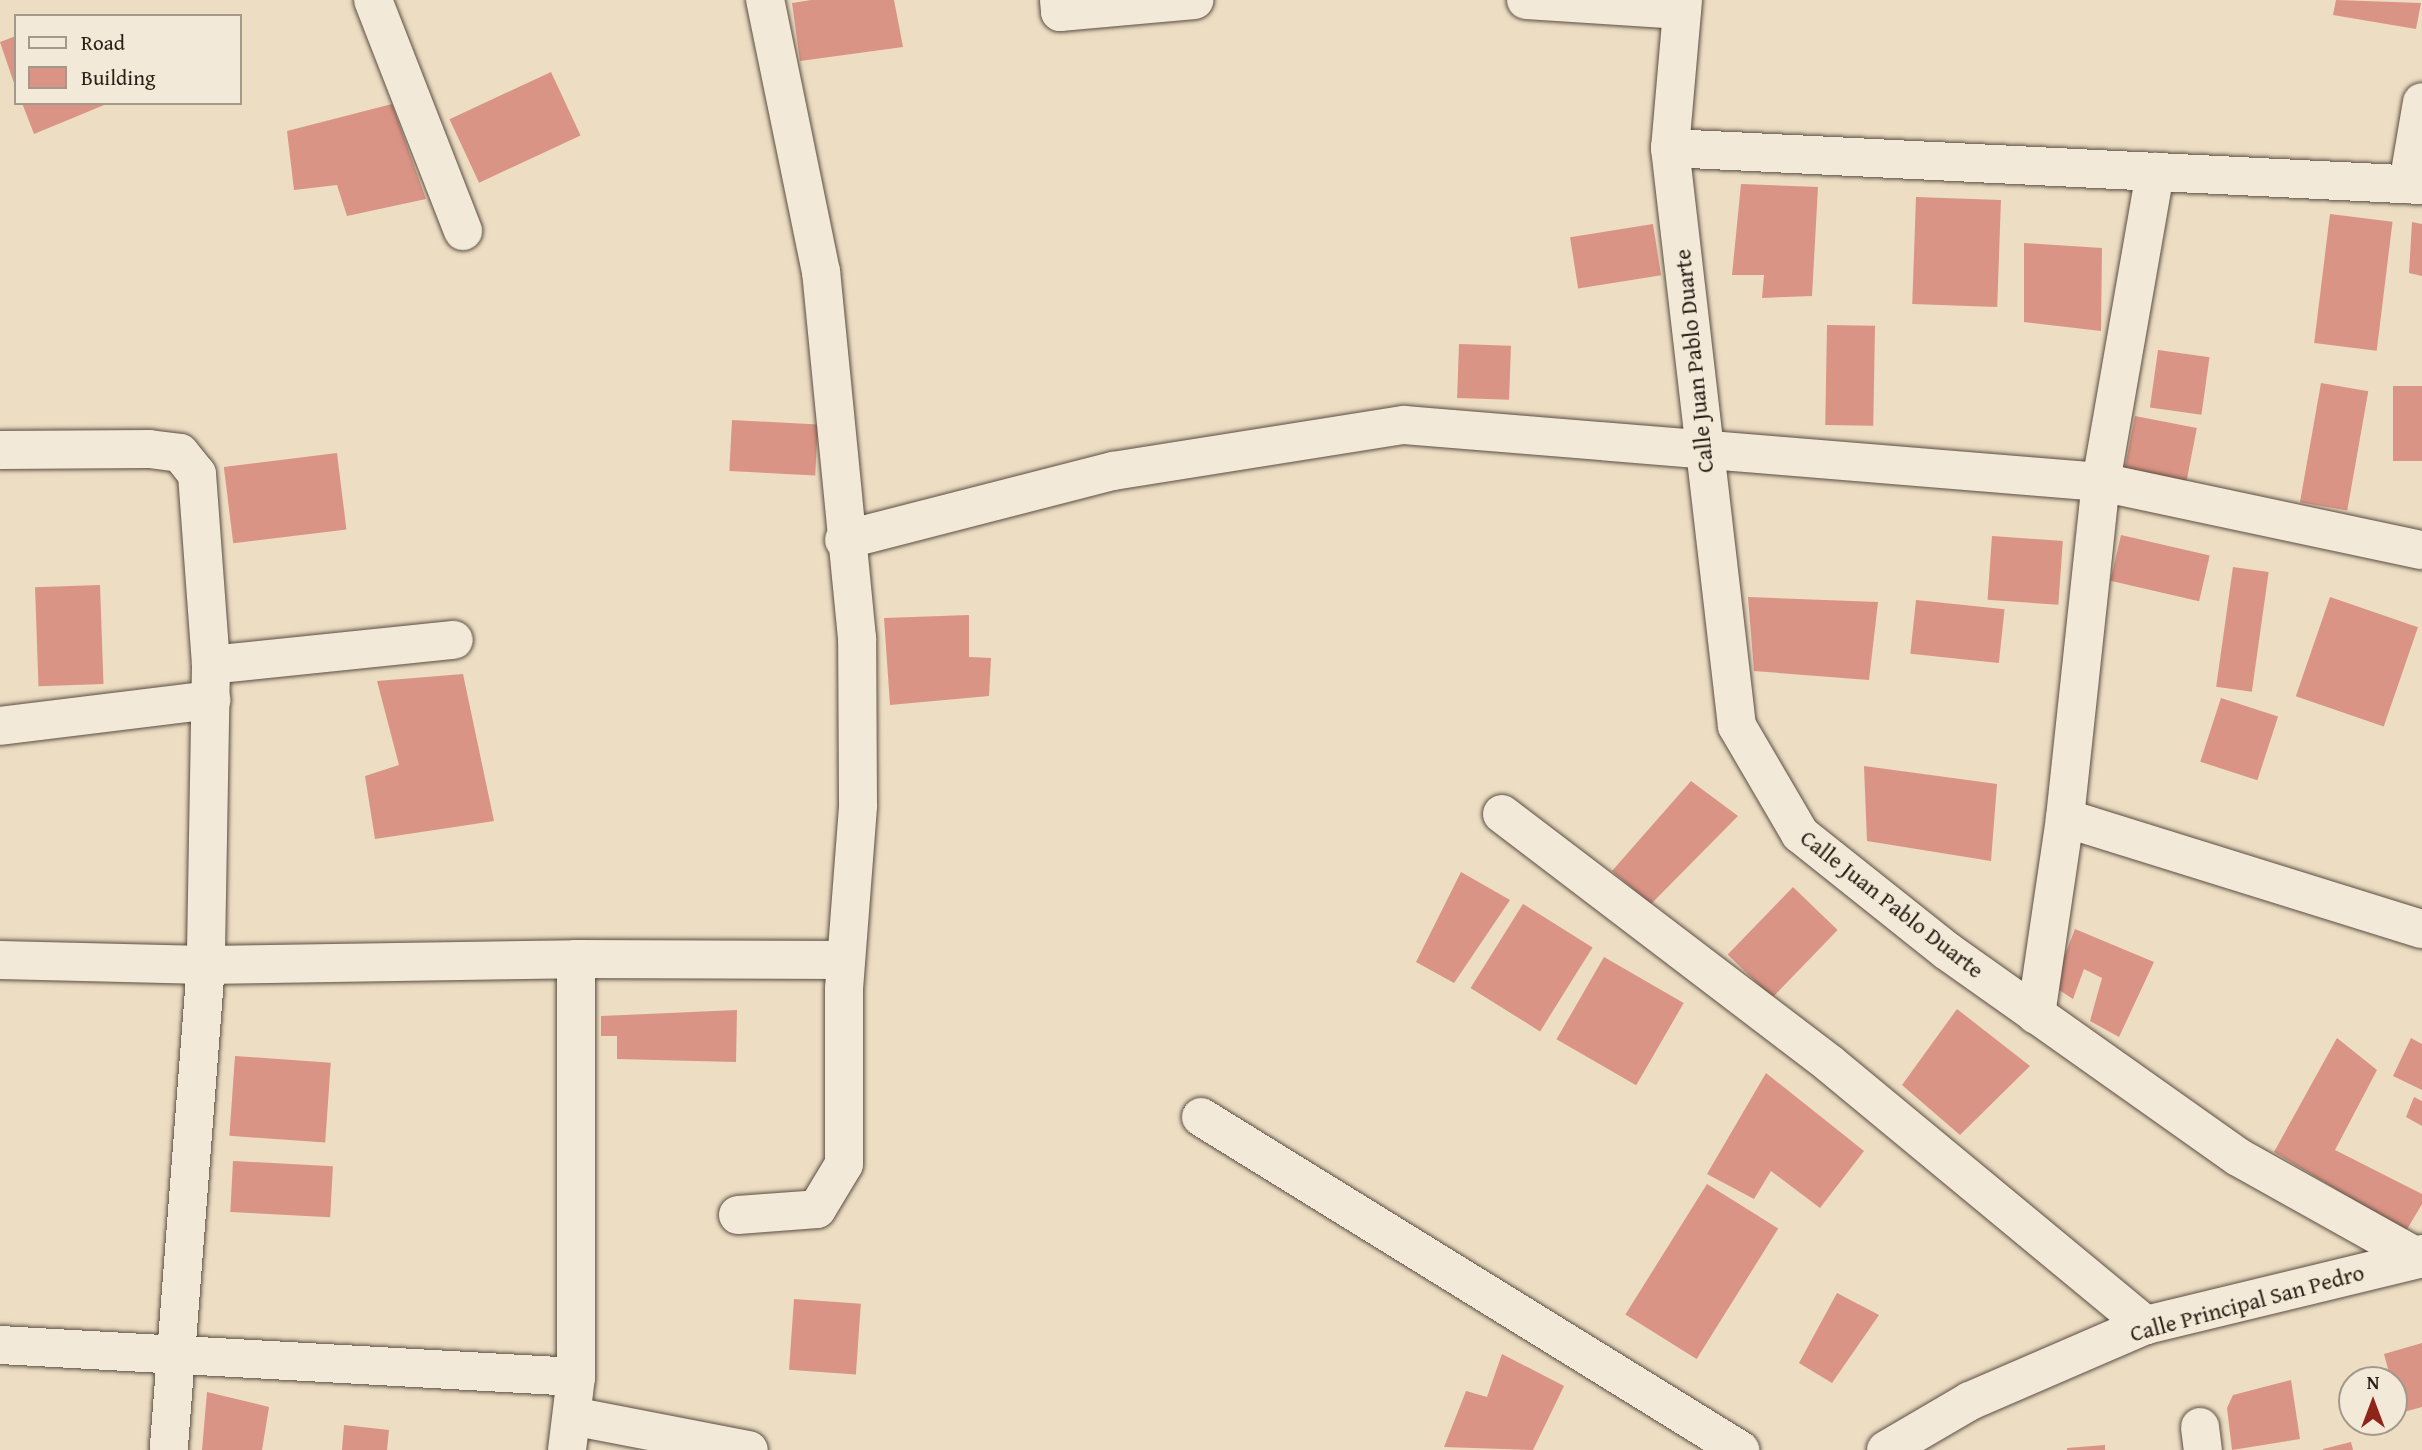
<!DOCTYPE html>
<html>
<head>
<meta charset="utf-8">
<style>
  body { margin:0 }
  #map { position:relative; width:2422px; height:1450px; overflow:hidden; background:#ecddc3; font-family:"Gentium Book Plus",serif }
  div>[style] { position:absolute }
  .building>* { inset:0; background:#da9485; transform-origin:0 0 }
  .roads { filter:drop-shadow(0 0 2px #5b4e41) drop-shadow(0 0 2px #5b4e41) }
  .minor>* { height:38px; margin:-19px; padding:0 19px; transform-origin:19px; border-radius:19px; background:#f3e9d8 }
  span { translate:-50% -50%; white-space:nowrap; text-align:center; line-height:1.15; -webkit-text-stroke:5px #f3e9d8; paint-order:stroke }
  .street-label { font-size:23px; color:#2b1e16 }
  .legend { position:absolute; left:14px; top:14px; width:228px; height:91px; box-sizing:border-box; background:#f3e9d8; border:2px solid #a3988a; margin:0; padding:9px 12px; list-style:none; font-size:21px; color:#2b1e16 }
  .legend li { display:flex; align-items:center; gap:14px; height:35px }
  .legend b { width:35px; border:2px solid #a3988a }
  .north { position:absolute; left:2338px; top:1366px; width:70px; height:70px; box-sizing:border-box; background:#f3e9d8; border:2px solid #a3988a; border-radius:50%; rotate:0deg; font-size:19px; font-weight:700; line-height:28px; text-align:center; color:#2b1e16 }
  .north::after { content:''; display:block; margin:auto; width:24px; height:32px; background:#8f2418; clip-path:polygon(50% 0,100% 100%,50% 72%,0 100%) }
</style>
</head>
<body>
<div id="map">
  <div class="building">
    <div style="clip-path:polygon(811px 0,894px 0,903px 47px,800px 61px,792px 3px)"></div>
    <div style="clip-path:polygon(2336px 0,2421px 3px,2416px 29px,2333px 15px)"></div>
    <div style="clip-path:polygon(16px 36px,16px 89px,0 42px)"></div>
    <div style="left:551px;top:72px;width:70px;height:112px;rotate:65deg"></div>
    <div style="clip-path:polygon(22px 103px,109px 103px,34px 134px)"></div>
    <div style="clip-path:polygon(392px 104px,426px 199px,347px 216px,337px 185px,294px 190px,287px 131px)"></div>
    <div style="clip-path:polygon(1741px 184px,1818px 187px,1812px 296px,1762px 298px,1764px 275px,1732px 275px)"></div>
    <div style="left:1916px;top:197px;width:85px;height:107px;rotate:2deg"></div>
    <div style="left:2330px;top:214px;width:63px;height:130px;rotate:7deg"></div>
    <div style="clip-path:polygon(2412px 222px,2422px 224px,2422px 276px,2409px 273px)"></div>
    <div style="left:1653px;top:224px;width:52px;height:84px;rotate:81deg"></div>
    <div style="clip-path:polygon(2024px 243px,2102px 248px,2101px 331px,2024px 322px)"></div>
    <div style="left:1827px;top:325px;width:48px;height:100px;rotate:1deg"></div>
    <div style="left:1459px;top:344px;width:52px;height:54px;rotate:2deg"></div>
    <div style="left:2158px;top:350px;width:52px;height:58px;rotate:8deg"></div>
    <div style="left:2321px;top:383px;width:48px;height:121px;rotate:10deg"></div>
    <div style="left:2393px;top:386px;width:29px;height:75px"></div>
    <div style="left:2135px;top:416px;width:63px;height:56px;rotate:11deg"></div>
    <div style="left:732px;top:420px;width:86px;height:51px;rotate:3deg"></div>
    <div style="left:337px;top:453px;width:77px;height:114px;rotate:83deg"></div>
    <div style="left:2121px;top:535px;width:91px;height:47px;rotate:13deg"></div>
    <div style="left:1992px;top:536px;width:71px;height:64px;rotate:4deg"></div>
    <div style="left:2233px;top:567px;width:36px;height:121px;rotate:8deg"></div>
    <div style="left:100px;top:585px;width:99px;height:65px;rotate:88deg"></div>
    <div style="clip-path:polygon(1748px 597px,1878px 602px,1869px 680px,1754px 671px)"></div>
    <div style="left:2330px;top:597px;width:93px;height:105px;rotate:19deg"></div>
    <div style="left:1916px;top:600px;width:89px;height:54px;rotate:6deg"></div>
    <div style="clip-path:polygon(969px 615px,969px 657px,991px 658px,989px 696px,890px 705px,884px 618px)"></div>
    <div style="clip-path:polygon(463px 674px,494px 821px,375px 839px,365px 776px,399px 765px,377px 681px)"></div>
    <div style="left:2221px;top:698px;width:60px;height:67px;rotate:18deg"></div>
    <div style="clip-path:polygon(1864px 766px,1997px 784px,1991px 861px,1867px 841px)"></div>
    <div style="clip-path:polygon(1691px 781px,1738px 816px,1651px 904px,1612px 871px)"></div>
    <div style="clip-path:polygon(1461px 872px,1510px 900px,1454px 983px,1416px 962px)"></div>
    <div style="left:1793px;top:887px;width:62px;height:94px;rotate:44deg"></div>
    <div style="left:1523px;top:904px;width:82px;height:99px;rotate:32deg"></div>
    <div style="clip-path:polygon(2075px 929px,2154px 962px,2119px 1037px,2090px 1021px,2102px 978px,2084px 969px,2073px 999px,2053px 986px)"></div>
    <div style="left:1604px;top:957px;width:92px;height:95px;rotate:30deg"></div>
    <div style="clip-path:polygon(1957px 1009px,2030px 1066px,1960px 1135px,1902px 1085px)"></div>
    <div style="clip-path:polygon(737px 1010px,736px 1062px,617px 1059px,617px 1036px,601px 1036px,601px 1016px)"></div>
    <div style="clip-path:polygon(2337px 1038px,2377px 1070px,2335px 1150px,2422px 1194px,2422px 1204px,2406px 1231px,2274px 1152px)"></div>
    <div style="clip-path:polygon(2411px 1038px,2422px 1044px,2422px 1090px,2393px 1076px)"></div>
    <div style="left:235px;top:1056px;width:96px;height:80px;rotate:4deg"></div>
    <div style="clip-path:polygon(1766px 1073px,1864px 1151px,1820px 1208px,1771px 1171px,1754px 1199px,1707px 1174px)"></div>
    <div style="clip-path:polygon(2414px 1097px,2422px 1101px,2422px 1126px,2406px 1117px)"></div>
    <div style="left:233px;top:1161px;width:100px;height:51px;rotate:3deg"></div>
    <div style="left:1707px;top:1184px;width:84px;height:154px;rotate:32deg"></div>
    <div style="clip-path:polygon(1837px 1293px,1879px 1315px,1832px 1383px,1799px 1363px)"></div>
    <div style="left:794px;top:1299px;width:67px;height:71px;rotate:4deg"></div>
    <div style="clip-path:polygon(2422px 1343px,2422px 1407px,2400px 1413px,2384px 1354px)"></div>
    <div style="clip-path:polygon(1502px 1354px,1564px 1386px,1533px 1450px,1444px 1447px,1466px 1391px,1487px 1397px)"></div>
    <div style="clip-path:polygon(2291px 1380px,2300px 1439px,2232px 1450px,2227px 1408px,2233px 1395px)"></div>
    <div style="clip-path:polygon(207px 1392px,269px 1407px,262px 1450px,202px 1450px)"></div>
    <div style="clip-path:polygon(344px 1425px,389px 1430px,387px 1450px,342px 1450px)"></div>
    <div style="clip-path:polygon(2351px 1442px,2353px 1450px,2323px 1450px,2323px 1449px)"></div>
    <div style="clip-path:polygon(2105px 1445px,2105px 1450px,2067px 1450px,2067px 1448px)"></div>
  </div>
  <div class="roads">
    <div class="minor">
      <div style="left:373px;top:0;width:248px;rotate:68.7deg"></div>
      <div style="left:1059px;top:0;width:12px;rotate:85deg"></div>
      <div style="left:1060px;top:12px;width:135px;rotate:-5.1deg"></div>
      <div style="left:1526px;top:0;width:156px;rotate:3.7deg"></div>
      <div style="left:1683px;top:0;width:149px;rotate:95deg"></div>
      <div style="left:1670px;top:148px;width:582px;rotate:83.39deg"></div>
      <div style="left:1737px;top:726px;width:125px;rotate:59.7deg"></div>
      <div style="left:1800px;top:834px;width:188px;rotate:38.5deg"></div>
      <div style="left:1947px;top:951px;width:357px;rotate:35.3deg"></div>
      <div style="left:2238px;top:1157px;width:207px;rotate:29.2deg"></div>
      <div style="left:2419px;top:1258px;width:5px;rotate:-53deg"></div>
      <div style="left:1670px;top:148px;width:753px;rotate:2.82deg"></div>
      <div style="left:2408px;top:184px;width:83px;rotate:-80.3deg"></div>
      <div style="left:0;top:450px;width:149px;rotate:-0.4deg"></div>
      <div style="left:149px;top:449px;width:31px;rotate:7deg"></div>
      <div style="left:180px;top:453px;width:27px;rotate:51deg"></div>
      <div style="left:197px;top:474px;width:192px;rotate:85.8deg"></div>
      <div style="left:211px;top:665px;width:300px;rotate:91deg"></div>
      <div style="left:206px;top:965px;width:486px;rotate:94.4deg"></div>
      <div style="left:844px;top:540px;width:278px;rotate:-14.4deg"></div>
      <div style="left:1113px;top:471px;width:295px;rotate:-9deg"></div>
      <div style="left:1404px;top:425px;width:699px;rotate:4.68deg"></div>
      <div style="left:2101px;top:482px;width:328px;rotate:12deg"></div>
      <div style="left:211px;top:665px;width:244px;rotate:-5.9deg"></div>
      <div style="left:0;top:726px;width:213px;rotate:-7deg"></div>
      <div style="left:1502px;top:814px;width:412px;rotate:37.3deg"></div>
      <div style="left:1830px;top:1064px;width:410px;rotate:39.6deg"></div>
      <div style="left:2065px;top:818px;width:374px;rotate:17.3deg"></div>
      <div style="left:0;top:960px;width:206px;rotate:1.4deg"></div>
      <div style="left:206px;top:965px;width:370px;rotate:-0.9deg"></div>
      <div style="left:576px;top:959px;width:270px;rotate:0.2deg"></div>
      <div style="left:2036px;top:1015px;width:199px;rotate:-81.6deg"></div>
      <div style="left:2065px;top:818px;width:338px;rotate:-83.9deg"></div>
      <div style="left:2101px;top:482px;width:315px;rotate:-80.1deg"></div>
      <div style="left:1201px;top:1117px;width:634px;rotate:31.71deg"></div>
      <div style="left:738px;top:1215px;width:79px;rotate:-4.3deg"></div>
      <div style="left:817px;top:1209px;width:52px;rotate:-59deg"></div>
      <div style="left:844px;top:1164px;width:175px;rotate:-90deg"></div>
      <div style="left:844px;top:989px;width:185px;rotate:-85.6deg"></div>
      <div style="left:858px;top:805px;width:167px;rotate:-90.3deg"></div>
      <div style="left:857px;top:638px;width:368px;rotate:-95.6deg"></div>
      <div style="left:821px;top:272px;width:278px;rotate:-101.6deg"></div>
      <div style="left:0;top:1345px;width:577px;rotate:3.18deg"></div>
      <div style="left:572px;top:1416px;width:180px;rotate:10.9deg"></div>
      <div style="left:2200px;top:1427px;width:23px;rotate:83deg"></div>
      <div style="left:567px;top:1450px;width:74px;rotate:-83deg"></div>
      <div style="left:576px;top:1377px;width:418px;rotate:-90deg"></div>
      <div style="left:1886px;top:1450px;width:97px;rotate:-30.3deg"></div>
      <div style="left:1970px;top:1401px;width:192px;rotate:-23.4deg"></div>
      <div style="left:2146px;top:1325px;width:284px;rotate:-13.6deg"></div>
    </div>
  </div>
  <div class="street-label">
    <span style="left:1694px;top:361px;rotate:-96deg">Calle Juan Pablo Duarte</span>
    <span style="left:1892px;top:904px;rotate:38deg">Calle Juan Pablo Duarte</span>
    <span style="left:2247px;top:1303px;rotate:-15deg">Calle Principal San Pedro</span>
  </div>
  <ul class="legend">
  <li><b style="height:9px;background:#f3e9d8"></b>Road</li>
  <li><b style="height:19px;background:#da9485"></b>Building</li>
  </ul>
  <div class="north">N</div>
</div>
</body>
</html>
